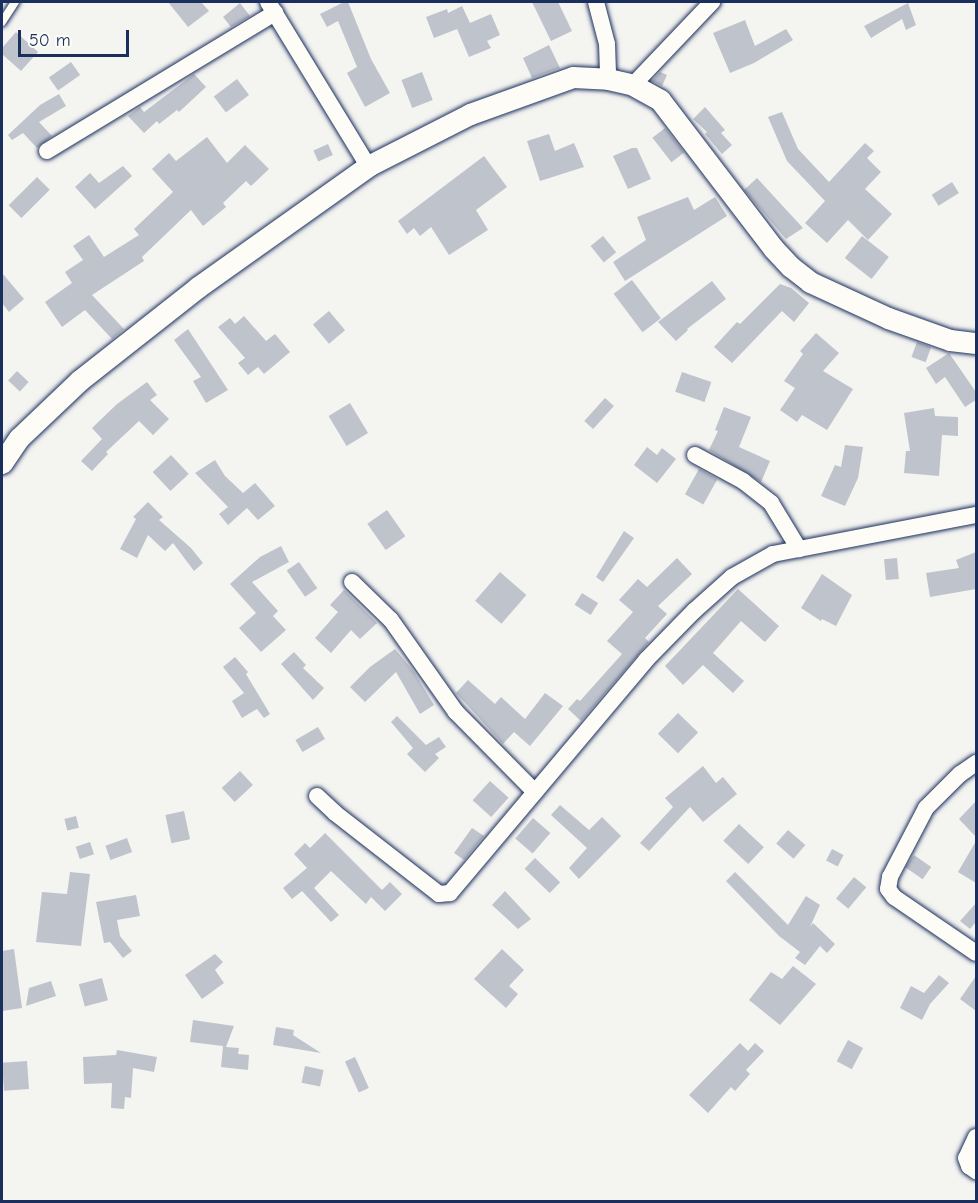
<!DOCTYPE html>
<html>
<head>
<meta charset="utf-8">
<style>
  body { margin:0 }
  #map { position:relative; width:978px; height:1203px; overflow:hidden; background:#f4f4f1; font-family:"Comic Neue",sans-serif }
  div>[style] { position:absolute }
  .building>* { inset:0; background:#bfc3cc; transform-origin:0 0 }
  .roads { filter:drop-shadow(0 0 2px #1b2f5e) drop-shadow(0 0 2px #1b2f5e) }
  .service>* { height:8px; margin:-4px; padding:0 4px; transform-origin:4px; border-radius:4px; background:#fdfcf7 }
  .minor>* { height:16px; margin:-8px; padding:0 8px; transform-origin:8px; border-radius:8px; background:#fdfcf7 }
  .tertiary>* { height:21px; margin:-10.5px; padding:0 10.5px; transform-origin:10.5px; border-radius:10.5px; background:#fdfcf7 }
  span { translate:-50% -50%; white-space:nowrap; text-align:center; line-height:1.15; -webkit-text-stroke:4.5px #fdfcf7; paint-order:stroke }
  .frame { position:absolute; inset:0; border:3px solid #1b2f5e; pointer-events:none }
  .scale { position:absolute; left:18px; top:30px; width:111px; height:27px; box-sizing:border-box; border:3px solid #1b2f5e; border-top:0; padding-left:8px; font-size:18px; line-height:21px; white-space:nowrap; color:#1b2f5e; -webkit-text-stroke:4px #fdfcf7; paint-order:stroke }
</style>
</head>
<body>
<div id="map">
  <div class="building">
    <div style="clip-path:polygon(168px 2px,201px 2px,209px 11px,188px 27px)"></div>
    <div style="clip-path:polygon(344px 2px,348px 2px,371px 59px,390px 93px,365px 107px,347px 73px,357px 67px,338px 21px,327px 27px,320px 14px)"></div>
    <div style="clip-path:polygon(532px 2px,558px 2px,572px 31px,551px 41px)"></div>
    <div style="clip-path:polygon(240px 3px,250px 16px,231px 27px,223px 17px)"></div>
    <div style="clip-path:polygon(908px 3px,916px 25px,906px 30px,902px 19px,871px 38px,864px 26px)"></div>
    <div style="clip-path:polygon(462px 6px,470px 23px,491px 14px,500px 35px,487px 41px,491px 48px,469px 57px,457px 29px,434px 38px,426px 17px,447px 9px,448px 13px)"></div>
    <div style="clip-path:polygon(745px 20px,755px 46px,786px 29px,793px 40px,754px 63px,730px 73px,713px 33px)"></div>
    <div style="clip-path:polygon(16px 32px,38px 52px,21px 71px,2px 54px,2px 48px)"></div>
    <div style="clip-path:polygon(549px 45px,560px 68px,532px 78px,523px 58px)"></div>
    <div style="left:71px;top:62px;width:16px;height:27px;rotate:55deg"></div>
    <div style="left:422px;top:72px;width:30px;height:22px;rotate:69deg"></div>
    <div style="clip-path:polygon(660px 72px,667px 75px,662px 86px,652px 81px)"></div>
    <div style="clip-path:polygon(194px 74px,206px 87px,179px 112px,177px 110px,159px 124px,157px 121px,144px 133px,128px 116px,140px 107px,144px 112px)"></div>
    <div style="left:237px;top:79px;width:20px;height:29px;rotate:53deg"></div>
    <div style="clip-path:polygon(59px 94px,66px 106px,39px 122px,52px 136px,37px 148px,23px 133px,12px 140px,8px 135px,40px 105px)"></div>
    <div style="clip-path:polygon(705px 107px,725px 130px,721px 133px,732px 145px,722px 154px,705px 134px,707px 132px,693px 119px)"></div>
    <div style="clip-path:polygon(782px 112px,798px 149px,829px 182px,865px 143px,874px 151px,867px 158px,881px 172px,865px 189px,892px 214px,868px 240px,848px 220px,827px 243px,805px 223px,825px 201px,787px 161px,768px 117px)"></div>
    <div style="left:665px;top:128px;width:31px;height:16px;rotate:52deg"></div>
    <div style="clip-path:polygon(549px 134px,555px 151px,574px 143px,584px 167px,540px 181px,527px 141px)"></div>
    <div style="clip-path:polygon(207px 137px,227px 163px,245px 145px,269px 169px,251px 186px,246px 181px,223px 203px,226px 207px,203px 226px,191px 210px,142px 257px,144px 261px,92px 295px,124px 329px,112px 339px,85px 310px,62px 327px,45px 302px,72px 283px,65px 272px,83px 260px,73px 246px,89px 235px,104px 257px,139px 235px,134px 229px,173px 192px,152px 169px,169px 153px,176px 161px)"></div>
    <div style="left:328px;top:144px;width:12px;height:16px;rotate:66deg"></div>
    <div style="clip-path:polygon(632px 148px,637px 148px,651px 179px,628px 189px,613px 156px)"></div>
    <div style="clip-path:polygon(484px 156px,507px 187px,476px 210px,488px 230px,449px 255px,431px 227px,420px 236px,414px 228px,407px 234px,398px 221px)"></div>
    <div style="clip-path:polygon(123px 166px,132px 176px,95px 209px,75px 187px,90px 173px,99px 183px)"></div>
    <div style="left:37px;top:177px;width:18px;height:40px;rotate:45deg"></div>
    <div style="clip-path:polygon(757px 178px,803px 228px,786px 239px,744px 190px)"></div>
    <div style="left:952px;top:182px;width:13px;height:24px;rotate:58deg"></div>
    <div style="clip-path:polygon(688px 197px,694px 210px,715px 197px,727px 216px,625px 281px,613px 262px,646px 240px,637px 217px)"></div>
    <div style="left:603px;top:236px;width:21px;height:16px;rotate:51deg"></div>
    <div style="left:862px;top:236px;width:34px;height:28px;rotate:38deg"></div>
    <div style="clip-path:polygon(2px 273px,24px 299px,9px 312px,2px 303px)"></div>
    <div style="left:632px;top:280px;width:48px;height:23px;rotate:53deg"></div>
    <div style="clip-path:polygon(712px 281px,726px 299px,687px 329px,688px 330px,676px 341px,658px 322px)"></div>
    <div style="clip-path:polygon(780px 284px,791px 288px,809px 303px,794px 322px,782px 311px,732px 363px,714px 347px,737px 322px,740px 324px)"></div>
    <div style="left:329px;top:311px;width:25px;height:21px;rotate:50deg"></div>
    <div style="clip-path:polygon(244px 316px,266px 341px,275px 334px,290px 352px,264px 374px,258px 367px,248px 375px,238px 363px,245px 358px,218px 327px,230px 318px,235px 324px)"></div>
    <div style="clip-path:polygon(188px 329px,228px 390px,206px 403px,193px 381px,201px 377px,174px 340px)"></div>
    <div style="clip-path:polygon(816px 333px,839px 353px,823px 371px,853px 389px,827px 430px,802px 415px,797px 422px,780px 410px,795px 388px,784px 381px,803px 354px,800px 351px)"></div>
    <div style="left:917px;top:342px;width:15px;height:16px;rotate:20deg"></div>
    <div style="clip-path:polygon(949px 353px,976px 392px,976px 400px,965px 407px,945px 377px,936px 384px,926px 368px)"></div>
    <div style="left:17px;top:371px;width:16px;height:13px;rotate:43deg"></div>
    <div style="left:682px;top:372px;width:31px;height:21px;rotate:19deg"></div>
    <div style="clip-path:polygon(147px 382px,157px 395px,150px 400px,169px 419px,153px 435px,139px 421px,106px 452px,108px 454px,92px 471px,81px 461px,102px 439px,92px 428px,117px 404px)"></div>
    <div style="left:605px;top:398px;width:12px;height:31px;rotate:42deg"></div>
    <div style="left:350px;top:403px;width:35px;height:25px;rotate:59deg"></div>
    <div style="clip-path:polygon(724px 407px,751px 417px,739px 447px,770px 461px,761px 482px,709px 450px,718px 431px,715px 430px)"></div>
    <div style="clip-path:polygon(934px 408px,935px 416px,958px 417px,958px 436px,942px 435px,939px 476px,904px 473px,906px 451px,910px 451px,904px 413px)"></div>
    <div style="clip-path:polygon(845px 445px,863px 447px,858px 478px,845px 506px,821px 496px,835px 465px,841px 467px)"></div>
    <div style="clip-path:polygon(647px 447px,657px 455px,662px 448px,676px 459px,657px 483px,634px 465px)"></div>
    <div style="left:171px;top:455px;width:26px;height:25px;rotate:47deg"></div>
    <div style="clip-path:polygon(215px 460px,225px 476px,243px 493px,255px 483px,275px 506px,258px 520px,247px 508px,228px 525px,219px 514px,228px 507px,195px 473px)"></div>
    <div style="left:699px;top:469px;width:21px;height:29px;rotate:29deg"></div>
    <div style="clip-path:polygon(148px 502px,163px 517px,159px 520px,191px 548px,203px 563px,194px 571px,173px 543px,165px 551px,148px 535px,137px 558px,120px 549px,136px 519px,133px 517px)"></div>
    <div style="left:387px;top:510px;width:32px;height:24px;rotate:55deg"></div>
    <div style="clip-path:polygon(624px 531px,634px 538px,603px 582px,596px 577px)"></div>
    <div style="clip-path:polygon(281px 546px,289px 562px,252px 582px,278px 611px,273px 616px,286px 630px,261px 652px,239px 628px,256px 613px,230px 584px,260px 557px)"></div>
    <div style="clip-path:polygon(976px 552px,976px 589px,930px 597px,926px 573px,959px 568px,956px 560px)"></div>
    <div style="clip-path:polygon(677px 558px,692px 574px,658px 606px,667px 614px,645px 638px,649px 642px,581px 721px,568px 709px,577px 699px,580px 701px,622px 654px,607px 641px,633px 612px,619px 600px,638px 579px,647px 587px)"></div>
    <div style="left:897px;top:558px;width:21px;height:13px;rotate:85deg"></div>
    <div style="left:299px;top:562px;width:32px;height:15px;rotate:55deg"></div>
    <div style="left:500px;top:572px;width:35px;height:38px;rotate:41deg"></div>
    <div style="clip-path:polygon(822px 574px,852px 595px,836px 626px,822px 619px,821px 621px,801px 608px)"></div>
    <div style="clip-path:polygon(738px 589px,779px 626px,765px 642px,741px 621px,713px 653px,744px 681px,733px 693px,703px 665px,683px 685px,665px 666px)"></div>
    <div style="clip-path:polygon(344px 590px,377px 623px,360px 639px,351px 630px,331px 653px,315px 638px,338px 612px,330px 605px)"></div>
    <div style="left:582px;top:593px;width:19px;height:14px;rotate:32deg"></div>
    <div style="clip-path:polygon(395px 649px,414px 672px,434px 705px,420px 714px,396px 672px,365px 702px,350px 687px,370px 667px)"></div>
    <div style="clip-path:polygon(294px 652px,306px 665px,303px 668px,324px 688px,313px 700px,281px 664px)"></div>
    <div style="clip-path:polygon(235px 657px,248px 672px,246px 674px,270px 714px,264px 718px,257px 709px,242px 718px,232px 701px,244px 693px,223px 667px)"></div>
    <div style="clip-path:polygon(468px 680px,495px 704px,501px 697px,525px 719px,545px 693px,563px 706px,530px 746px,514px 732px,503px 744px,456px 693px)"></div>
    <div style="left:678px;top:713px;width:28px;height:29px;rotate:44deg"></div>
    <div style="clip-path:polygon(397px 716px,426px 745px,439px 737px,446px 747px,435px 754px,439px 758px,425px 772px,407px 754px,413px 748px,391px 722px)"></div>
    <div style="left:318px;top:727px;width:14px;height:26px;rotate:60deg"></div>
    <div style="clip-path:polygon(703px 766px,716px 783px,723px 777px,737px 794px,703px 822px,690px 807px,649px 851px,640px 843px,673px 807px,665px 798px)"></div>
    <div style="left:240px;top:771px;width:19px;height:25px;rotate:47deg"></div>
    <div style="left:490px;top:781px;width:25px;height:26px;rotate:42deg"></div>
    <div style="clip-path:polygon(976px 801px,976px 837px,959px 819px)"></div>
    <div style="clip-path:polygon(560px 805px,589px 830px,602px 817px,621px 836px,579px 879px,569px 868px,587px 848px,551px 815px)"></div>
    <div style="left:184px;top:811px;width:29px;height:19px;rotate:78deg"></div>
    <div style="left:76px;top:816px;width:12px;height:12px;rotate:76deg"></div>
    <div style="left:533px;top:818px;width:23px;height:27px;rotate:41deg"></div>
    <div style="left:739px;top:824px;width:34px;height:23px;rotate:43deg"></div>
    <div style="clip-path:polygon(472px 828px,484px 836px,464px 860px,454px 853px)"></div>
    <div style="left:788px;top:830px;width:23px;height:18px;rotate:41deg"></div>
    <div style="clip-path:polygon(325px 833px,382px 890px,390px 882px,402px 894px,385px 911px,371px 897px,366px 904px,331px 871px,314px 888px,339px 915px,331px 922px,302px 891px,292px 899px,283px 888px,307px 868px,294px 854px,305px 843px,310px 848px)"></div>
    <div style="left:127px;top:838px;width:15px;height:23px;rotate:70deg"></div>
    <div style="clip-path:polygon(976px 841px,976px 883px,958px 872px)"></div>
    <div style="left:90px;top:842px;width:13px;height:15px;rotate:72deg"></div>
    <div style="left:832px;top:849px;width:13px;height:13px;rotate:27deg"></div>
    <div style="left:914px;top:855px;width:21px;height:15px;rotate:35deg"></div>
    <div style="left:535px;top:858px;width:35px;height:15px;rotate:44deg"></div>
    <div style="clip-path:polygon(70px 872px,90px 874px,81px 946px,36px 942px,42px 892px,67px 894px)"></div>
    <div style="clip-path:polygon(735px 872px,788px 925px,806px 896px,820px 905px,810px 927px,813px 923px,835px 944px,827px 953px,820px 946px,805px 965px,795px 958px,800px 952px,779px 936px,726px 881px)"></div>
    <div style="left:854px;top:877px;width:16px;height:28px;rotate:40deg"></div>
    <div style="clip-path:polygon(505px 891px,531px 919px,518px 929px,492px 905px)"></div>
    <div style="clip-path:polygon(136px 895px,140px 916px,117px 920px,120px 936px,132px 951px,123px 958px,110px 942px,104px 943px,96px 902px)"></div>
    <div style="clip-path:polygon(976px 903px,976px 922px,970px 929px,960px 921px)"></div>
    <div style="clip-path:polygon(14px 949px,22px 1008px,2px 1011px,2px 951px)"></div>
    <div style="clip-path:polygon(502px 949px,524px 970px,509px 986px,518px 994px,506px 1008px,474px 979px)"></div>
    <div style="clip-path:polygon(215px 954px,223px 962px,215px 970px,224px 983px,202px 999px,185px 975px)"></div>
    <div style="clip-path:polygon(793px 966px,816px 984px,780px 1025px,749px 1000px,771px 972px,782px 979px)"></div>
    <div style="clip-path:polygon(939px 975px,949px 983px,930px 1004px,922px 1020px,900px 1008px,911px 986px,924px 993px)"></div>
    <div style="clip-path:polygon(976px 976px,976px 1011px,960px 999px)"></div>
    <div style="left:102px;top:978px;width:23px;height:24px;rotate:75deg"></div>
    <div style="clip-path:polygon(51px 981px,56px 996px,26px 1006px,29px 988px)"></div>
    <div style="clip-path:polygon(193px 1020px,234px 1026px,226px 1047px,239px 1048px,238px 1054px,249px 1055px,248px 1070px,221px 1067px,223px 1046px,190px 1042px)"></div>
    <div style="clip-path:polygon(276px 1027px,294px 1030px,293px 1035px,321px 1053px,273px 1045px)"></div>
    <div style="left:848px;top:1040px;width:17px;height:24px;rotate:28deg"></div>
    <div style="clip-path:polygon(740px 1043px,748px 1051px,755px 1043px,764px 1051px,746px 1070px,750px 1074px,735px 1091px,731px 1087px,708px 1113px,689px 1095px)"></div>
    <div style="clip-path:polygon(117px 1050px,157px 1057px,154px 1072px,133px 1068px,131px 1098px,125px 1097px,124px 1109px,111px 1108px,112px 1083px,84px 1084px,83px 1057px,116px 1055px)"></div>
    <div style="left:355px;top:1057px;width:34px;height:11px;rotate:66deg"></div>
    <div style="left:27px;top:1061px;width:28px;height:25px;rotate:86deg"></div>
    <div style="left:305px;top:1066px;width:19px;height:17px;rotate:12deg"></div>
  </div>
  <div class="roads">
    <div class="service">
      <div style="left:2px;top:22px;width:24px;rotate:-57deg"></div>
    </div>
    <div class="minor">
      <div style="left:268px;top:2px;width:192px;rotate:58.6deg"></div>
      <div style="left:596px;top:2px;width:43px;rotate:75.3deg"></div>
      <div style="left:607px;top:44px;width:35px;rotate:88deg"></div>
      <div style="left:633px;top:85px;width:115px;rotate:-46.4deg"></div>
      <div style="left:47px;top:151px;width:267px;rotate:-31.2deg"></div>
      <div style="left:695px;top:455px;width:55px;rotate:28.4deg"></div>
      <div style="left:743px;top:481px;width:36px;rotate:38deg"></div>
      <div style="left:771px;top:503px;width:54px;rotate:58.7deg"></div>
      <div style="left:352px;top:582px;width:54px;rotate:44.3deg"></div>
      <div style="left:391px;top:620px;width:113px;rotate:54.8deg"></div>
      <div style="left:456px;top:712px;width:112px;rotate:45.4deg"></div>
      <div style="left:976px;top:763px;width:19px;rotate:145deg"></div>
      <div style="left:960px;top:774px;width:48px;rotate:135deg"></div>
      <div style="left:926px;top:808px;width:78px;rotate:117.6deg"></div>
      <div style="left:890px;top:877px;width:12px;rotate:99deg"></div>
      <div style="left:888px;top:889px;width:10px;rotate:53deg"></div>
      <div style="left:894px;top:897px;width:99px;rotate:34.3deg"></div>
      <div style="left:317px;top:796px;width:25px;rotate:43deg"></div>
      <div style="left:335px;top:813px;width:132px;rotate:37.9deg"></div>
      <div style="left:439px;top:894px;width:11px;rotate:-5deg"></div>
      <div style="left:450px;top:893px;width:304px;rotate:-49.9deg"></div>
      <div style="left:646px;top:660px;width:69px;rotate:-45.6deg"></div>
      <div style="left:694px;top:611px;width:51px;rotate:-41.8deg"></div>
      <div style="left:732px;top:577px;width:47px;rotate:-29.3deg"></div>
      <div style="left:773px;top:554px;width:207px;rotate:-10.9deg"></div>
      <div style="left:976px;top:1137px;width:23px;rotate:115deg"></div>
      <div style="left:966px;top:1158px;width:9px;rotate:69deg"></div>
      <div style="left:969px;top:1166px;width:9px;rotate:36deg"></div>
    </div>
    <div class="tertiary">
      <div style="left:2px;top:463px;width:30px;rotate:-56deg"></div>
      <div style="left:19px;top:438px;width:84px;rotate:-43.6deg"></div>
      <div style="left:80px;top:380px;width:150px;rotate:-38.2deg"></div>
      <div style="left:198px;top:287px;width:209px;rotate:-35.4deg"></div>
      <div style="left:368px;top:166px;width:114px;rotate:-27deg"></div>
      <div style="left:470px;top:114px;width:109px;rotate:-19.8deg"></div>
      <div style="left:573px;top:77px;width:35px;rotate:3deg"></div>
      <div style="left:608px;top:79px;width:26px;rotate:13deg"></div>
      <div style="left:633px;top:85px;width:31px;rotate:29deg"></div>
      <div style="left:660px;top:100px;width:186px;rotate:52.6deg"></div>
      <div style="left:773px;top:248px;width:26px;rotate:47deg"></div>
      <div style="left:791px;top:267px;width:24px;rotate:38deg"></div>
      <div style="left:810px;top:282px;width:86px;rotate:24.8deg"></div>
      <div style="left:888px;top:318px;width:66px;rotate:19.5deg"></div>
      <div style="left:950px;top:340px;width:26px;rotate:7deg"></div>
    </div>
  </div>
  <div class="frame"></div>
  <div class="scale">50 m</div>
</div>
</body>
</html>
